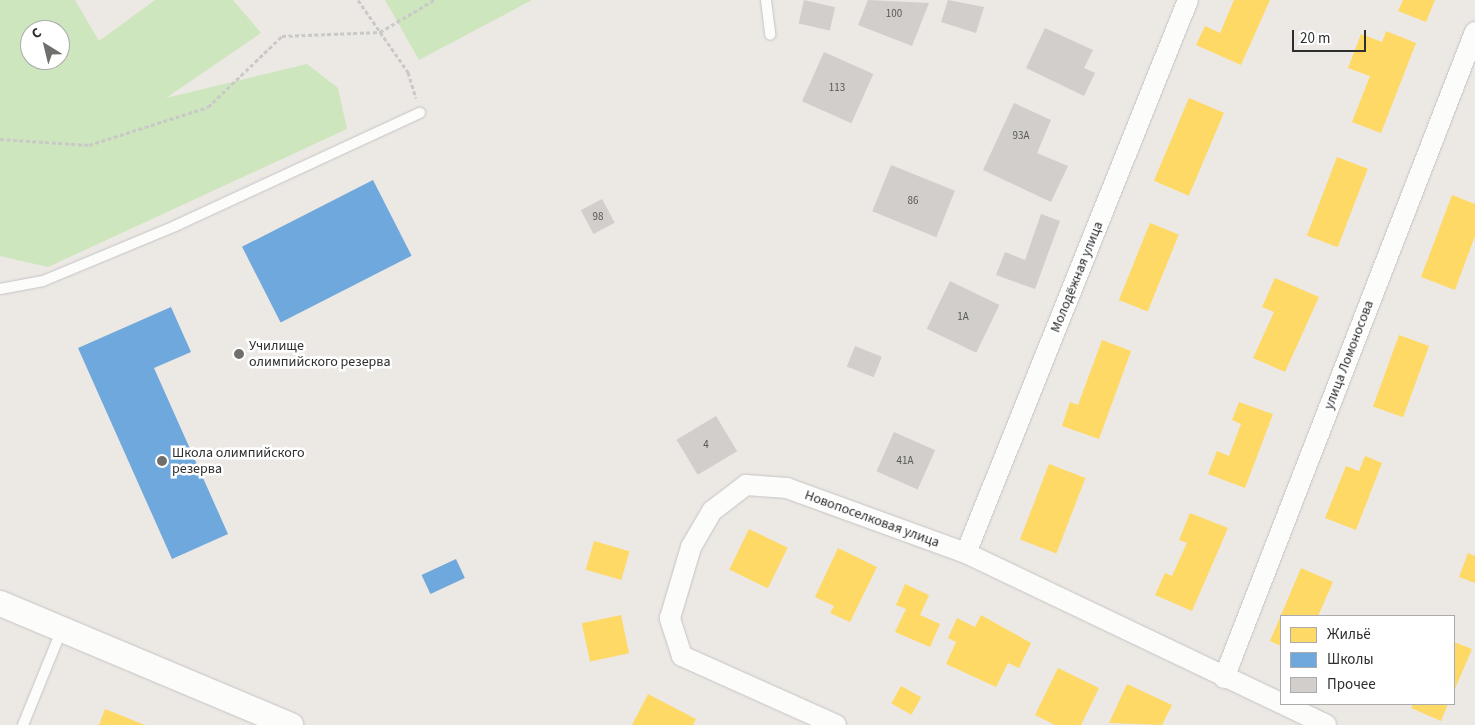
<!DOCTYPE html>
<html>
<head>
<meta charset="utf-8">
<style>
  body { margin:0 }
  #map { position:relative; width:1475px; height:725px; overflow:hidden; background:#ece8e4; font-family:"Source Sans 3",sans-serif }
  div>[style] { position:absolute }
  .green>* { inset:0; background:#cee6be }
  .homes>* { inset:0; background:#ffd966; transform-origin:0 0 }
  .schools>* { inset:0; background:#6fa8dc; transform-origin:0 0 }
  .building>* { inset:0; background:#d1cecb; transform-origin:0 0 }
  .path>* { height:3px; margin-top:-1.5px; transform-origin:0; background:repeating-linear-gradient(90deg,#c9c9c8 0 4px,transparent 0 6.5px) }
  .roads { filter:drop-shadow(0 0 1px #c5c4c5) drop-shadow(0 0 1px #c5c4c5) }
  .service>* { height:10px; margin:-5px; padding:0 5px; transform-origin:5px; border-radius:5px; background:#fcfcfb }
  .minor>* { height:20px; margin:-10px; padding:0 10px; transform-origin:10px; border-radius:10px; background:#fcfcfb }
  .tertiary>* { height:25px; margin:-12.5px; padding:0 12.5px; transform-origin:12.5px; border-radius:12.5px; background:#fcfcfb }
  .dots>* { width:14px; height:14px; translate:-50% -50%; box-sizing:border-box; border:2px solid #fff; border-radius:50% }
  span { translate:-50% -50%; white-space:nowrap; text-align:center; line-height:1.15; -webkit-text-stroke:5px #fff; paint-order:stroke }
  .number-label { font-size:11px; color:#585857 }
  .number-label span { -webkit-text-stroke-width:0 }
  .street-label { font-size:14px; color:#2e2e2e }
  .poi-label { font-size:14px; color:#2e2e2e }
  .left { translate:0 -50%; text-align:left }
  .legend { position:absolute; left:1280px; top:615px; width:175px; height:90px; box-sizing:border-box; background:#fff; border:1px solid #ababab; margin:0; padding:6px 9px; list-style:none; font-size:15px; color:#2e2e2e }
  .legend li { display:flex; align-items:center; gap:10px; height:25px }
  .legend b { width:25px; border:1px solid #ababab }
  .north { position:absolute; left:20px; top:20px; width:50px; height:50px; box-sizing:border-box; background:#fff; border:1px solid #ababab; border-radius:50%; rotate:324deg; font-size:14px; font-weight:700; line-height:20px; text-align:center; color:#2e2e2e }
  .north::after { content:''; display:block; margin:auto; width:18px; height:22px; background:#706f6e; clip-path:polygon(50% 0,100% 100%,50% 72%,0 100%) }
  .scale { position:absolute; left:1292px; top:30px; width:74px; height:22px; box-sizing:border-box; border:2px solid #2e2e2e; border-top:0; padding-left:6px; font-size:15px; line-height:18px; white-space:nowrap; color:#2e2e2e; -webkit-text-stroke:4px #fff; paint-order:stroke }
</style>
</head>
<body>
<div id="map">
  <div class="green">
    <div style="clip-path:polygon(evenodd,0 0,75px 0,99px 41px,155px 0,233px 0,261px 33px,166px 98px,307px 64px,338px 88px,347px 129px,48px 267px,0 256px,0 0,30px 30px,60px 30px,60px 60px,30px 60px,30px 30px)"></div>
    <div style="clip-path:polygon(385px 0,532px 0,419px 60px)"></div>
  </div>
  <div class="homes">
    <div style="clip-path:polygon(1234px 0,1270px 0,1241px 65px,1196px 45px,1205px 26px,1220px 33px)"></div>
    <div style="clip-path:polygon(1403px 0,1435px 0,1426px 22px,1398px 11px)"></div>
    <div style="clip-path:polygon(1386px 31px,1416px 43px,1381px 133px,1352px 122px,1370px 76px,1348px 68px,1361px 34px,1382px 42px)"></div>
    <div style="left:1189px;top:98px;width:38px;height:90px;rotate:23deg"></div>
    <div style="left:1337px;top:157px;width:33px;height:84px;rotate:21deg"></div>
    <div style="clip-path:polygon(1452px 195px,1475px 204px,1475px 236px,1455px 290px,1421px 277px)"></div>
    <div style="left:1150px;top:223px;width:31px;height:83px;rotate:22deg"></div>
    <div style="clip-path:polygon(1275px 278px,1319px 297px,1285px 372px,1253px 358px,1274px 312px,1262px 307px)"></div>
    <div style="left:1399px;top:335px;width:32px;height:76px;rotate:20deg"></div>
    <div style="clip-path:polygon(1102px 340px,1131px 351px,1099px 439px,1062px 426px,1070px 402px,1078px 405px)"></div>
    <div style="clip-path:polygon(1239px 402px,1273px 414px,1245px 488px,1208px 474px,1217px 451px,1229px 456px,1241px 424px,1232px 420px)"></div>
    <div style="clip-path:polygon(1365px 456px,1382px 463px,1356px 530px,1325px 518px,1346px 466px,1359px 471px)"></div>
    <div style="left:1049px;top:464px;width:39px;height:81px;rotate:21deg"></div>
    <div style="clip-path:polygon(1190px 513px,1228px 528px,1192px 611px,1155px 595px,1165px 573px,1172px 576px,1187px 543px,1179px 540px)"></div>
    <div style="left:749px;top:529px;width:43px;height:45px;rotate:26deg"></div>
    <div style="left:594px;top:541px;width:37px;height:30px;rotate:16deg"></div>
    <div style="clip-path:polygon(838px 548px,877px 567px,850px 622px,830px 613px,834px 606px,815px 597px)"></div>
    <div style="clip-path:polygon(1468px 553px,1475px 556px,1475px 583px,1459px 577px)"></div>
    <div style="clip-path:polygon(1301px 568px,1333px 582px,1318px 616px,1281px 616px,1281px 646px,1270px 641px)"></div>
    <div style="clip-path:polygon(905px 584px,929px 595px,920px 615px,940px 624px,930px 647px,895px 632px,906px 609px,896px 605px)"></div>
    <div style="left:621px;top:615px;width:39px;height:40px;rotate:78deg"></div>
    <div style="clip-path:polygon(981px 615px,1031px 643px,1019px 668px,1008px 663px,996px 687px,946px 664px,956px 642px,948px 638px,957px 618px,975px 627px)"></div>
    <div style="clip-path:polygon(1454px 642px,1472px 649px,1454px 691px)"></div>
    <div style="clip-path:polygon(1058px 668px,1099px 688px,1081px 725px,1055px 725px,1035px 715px)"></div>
    <div style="clip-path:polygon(1127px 684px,1172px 705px,1162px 725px,1109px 723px)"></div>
    <div style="left:901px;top:686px;width:23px;height:20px;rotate:29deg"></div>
    <div style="clip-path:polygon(648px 694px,696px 719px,693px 725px,632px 725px)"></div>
    <div style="clip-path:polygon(1413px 704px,1448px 704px,1441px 721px,1411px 708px)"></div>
    <div style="clip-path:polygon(105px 709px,145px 725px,99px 725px)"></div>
  </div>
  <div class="schools">
    <div style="left:373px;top:180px;width:85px;height:147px;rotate:63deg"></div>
    <div style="clip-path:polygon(171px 307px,191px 352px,154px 368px,228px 534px,172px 559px,78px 348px)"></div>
    <div style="left:456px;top:559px;width:21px;height:38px;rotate:65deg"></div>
  </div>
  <div class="building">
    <div style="left:804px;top:0;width:32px;height:24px;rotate:13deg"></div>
    <div style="clip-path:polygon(868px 0,929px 3px,912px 46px,858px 25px)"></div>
    <div style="clip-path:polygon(948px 0,984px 7px,976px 33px,941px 22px)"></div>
    <div style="clip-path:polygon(1045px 28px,1093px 50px,1084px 68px,1095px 73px,1084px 96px,1026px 68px)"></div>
    <div style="left:824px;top:52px;width:54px;height:54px;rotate:24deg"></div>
    <div style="clip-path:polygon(1014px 103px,1051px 120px,1037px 153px,1068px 166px,1051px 202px,983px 170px)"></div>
    <div style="left:891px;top:165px;width:69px;height:50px;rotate:22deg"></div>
    <div style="left:602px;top:199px;width:27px;height:24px;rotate:62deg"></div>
    <div style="clip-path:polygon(1041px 214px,1060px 221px,1035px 289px,996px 275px,1005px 252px,1025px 260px)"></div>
    <div style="left:950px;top:281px;width:55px;height:53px;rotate:26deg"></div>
    <div style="left:855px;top:346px;width:29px;height:22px;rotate:22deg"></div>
    <div style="left:716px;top:416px;width:41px;height:46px;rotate:59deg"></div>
    <div style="left:894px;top:432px;width:45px;height:43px;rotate:24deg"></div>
  </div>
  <div class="path">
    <div style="left:358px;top:0;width:88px;rotate:55.2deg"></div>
    <div style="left:408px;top:72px;width:27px;rotate:73deg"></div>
    <div style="left:0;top:139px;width:89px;rotate:3.9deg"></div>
    <div style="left:89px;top:145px;width:125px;rotate:-17.7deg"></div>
    <div style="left:208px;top:107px;width:103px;rotate:-43.8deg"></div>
    <div style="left:282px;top:36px;width:98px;rotate:-2.3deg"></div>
    <div style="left:380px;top:32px;width:63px;rotate:-30.7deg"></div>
  </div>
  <div class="roads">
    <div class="service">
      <div style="left:766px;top:0;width:35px;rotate:83deg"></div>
      <div style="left:0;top:289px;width:44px;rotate:-10.5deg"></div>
      <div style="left:43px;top:281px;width:143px;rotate:-22.6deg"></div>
      <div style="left:175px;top:226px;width:270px;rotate:-24.8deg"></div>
      <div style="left:23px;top:725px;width:104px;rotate:-67.9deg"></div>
    </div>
    <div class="minor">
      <div style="left:966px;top:553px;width:596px;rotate:-68.13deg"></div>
      <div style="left:1224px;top:678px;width:693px;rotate:-68.77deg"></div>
      <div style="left:836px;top:725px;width:169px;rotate:-155.9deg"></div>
      <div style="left:682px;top:656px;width:40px;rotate:-108deg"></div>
      <div style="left:670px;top:618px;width:74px;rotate:-73.5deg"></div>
      <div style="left:691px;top:547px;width:42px;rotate:-59.7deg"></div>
      <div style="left:712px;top:511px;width:43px;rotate:-37.4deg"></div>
      <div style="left:746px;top:485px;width:41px;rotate:4.2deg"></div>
      <div style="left:787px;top:488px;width:190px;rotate:20deg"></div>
      <div style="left:966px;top:553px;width:399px;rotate:25.5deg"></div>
    </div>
    <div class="tertiary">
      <div style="left:0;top:603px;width:315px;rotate:22.8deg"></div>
    </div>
  </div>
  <div class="dots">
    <div style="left:239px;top:354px;background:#706f6e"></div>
    <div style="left:162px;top:461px;background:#706f6e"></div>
  </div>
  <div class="number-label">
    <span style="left:894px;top:14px">100</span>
    <span style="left:837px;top:88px">113</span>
    <span style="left:1021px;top:136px">93А</span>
    <span style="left:913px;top:201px">86</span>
    <span style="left:598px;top:217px">98</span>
    <span style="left:963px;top:317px">1А</span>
    <span style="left:706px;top:445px">4</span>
    <span style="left:905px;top:461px">41А</span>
  </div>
  <div class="street-label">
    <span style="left:1077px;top:277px;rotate:-68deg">Молодёжная улица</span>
    <span style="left:1349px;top:355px;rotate:-69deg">улица Ломоносова</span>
    <span style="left:872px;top:519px;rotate:20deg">Новопоселковая улица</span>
  </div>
  <div class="poi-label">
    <span class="left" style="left:249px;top:354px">Училище<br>олимпийского резерва</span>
    <span class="left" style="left:172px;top:461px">Школа олимпийского<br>резерва</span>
  </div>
  <ul class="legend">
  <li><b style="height:14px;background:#ffd966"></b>Жильё</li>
  <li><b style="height:14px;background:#6fa8dc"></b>Школы</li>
  <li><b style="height:14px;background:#d1cecb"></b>Прочее</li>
  </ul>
  <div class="north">С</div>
  <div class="scale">20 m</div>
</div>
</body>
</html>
